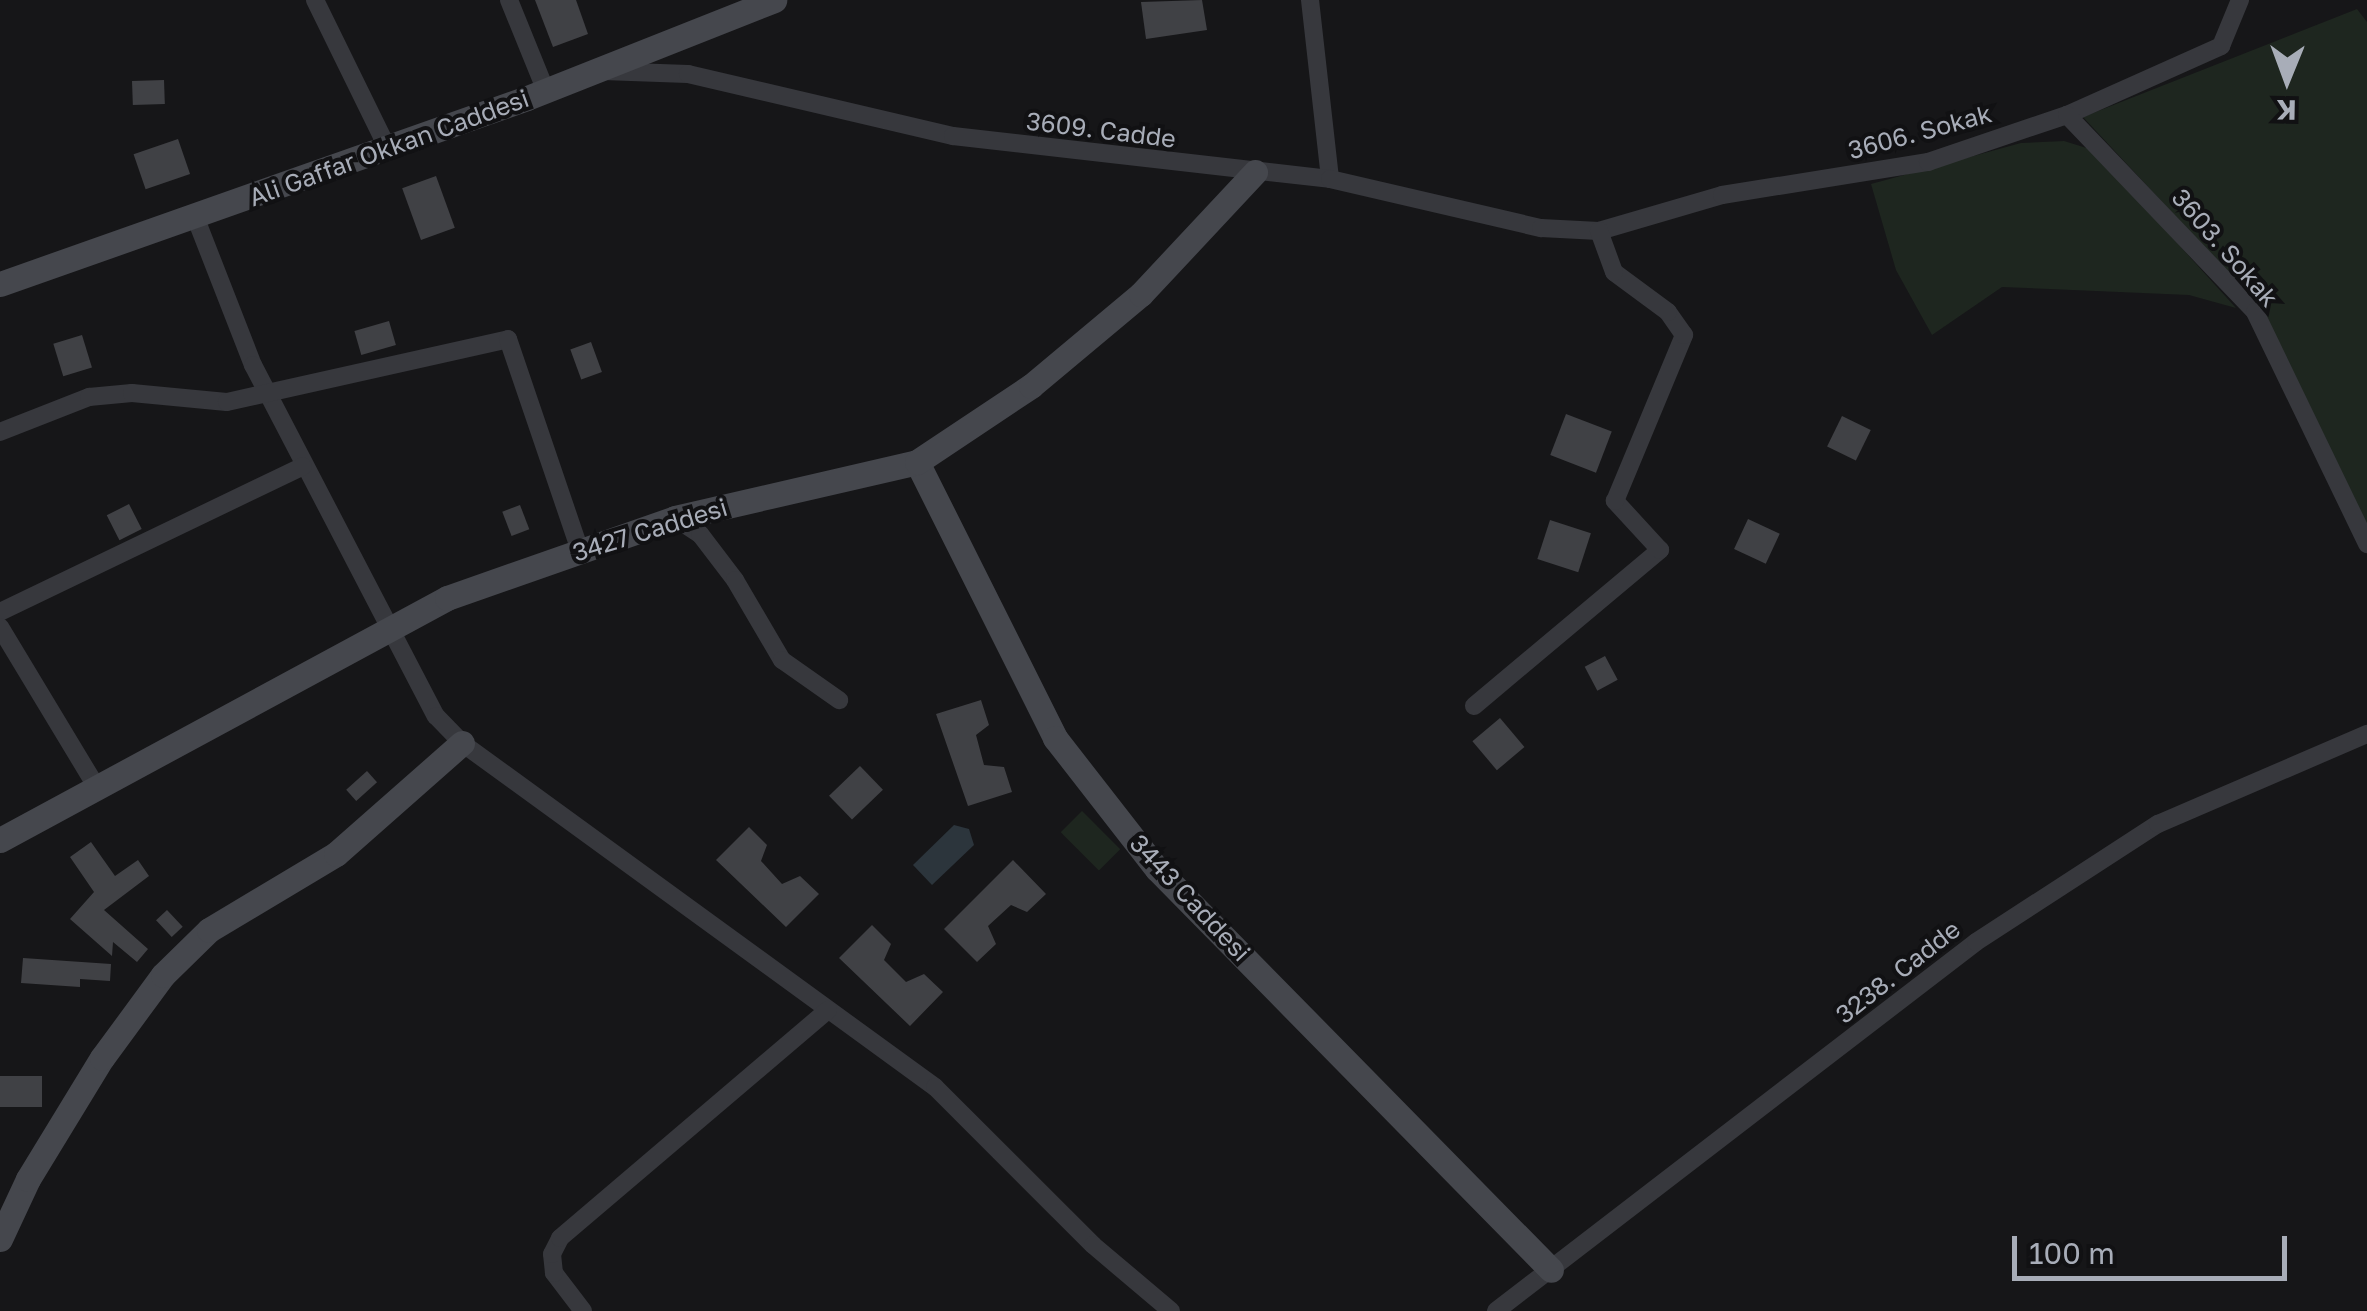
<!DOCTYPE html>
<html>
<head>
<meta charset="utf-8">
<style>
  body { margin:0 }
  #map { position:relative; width:2367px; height:1311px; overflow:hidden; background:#161618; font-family:"Golos Text",sans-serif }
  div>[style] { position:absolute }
  .green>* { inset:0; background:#1e261f; transform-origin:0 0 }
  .water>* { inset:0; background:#2c353c }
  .building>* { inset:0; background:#404145; transform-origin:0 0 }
  .street>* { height:18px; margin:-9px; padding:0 9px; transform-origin:9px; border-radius:9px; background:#37383d }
  .secondary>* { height:25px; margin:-12.5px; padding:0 12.5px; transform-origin:12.5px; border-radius:12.5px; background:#45474d }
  span { translate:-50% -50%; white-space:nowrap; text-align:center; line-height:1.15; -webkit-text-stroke:8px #111113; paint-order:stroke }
  .street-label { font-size:25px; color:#a8adb8 }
  .north { position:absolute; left:2237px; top:30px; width:100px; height:100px; -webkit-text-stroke:8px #111113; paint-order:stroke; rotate:181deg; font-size:28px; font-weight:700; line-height:40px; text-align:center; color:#a8adb8 }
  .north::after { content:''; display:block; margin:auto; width:35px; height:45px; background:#a8adb8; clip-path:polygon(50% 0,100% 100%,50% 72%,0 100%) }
  .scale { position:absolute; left:2012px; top:1236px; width:275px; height:45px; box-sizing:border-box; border:5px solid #a8adb8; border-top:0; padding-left:12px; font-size:30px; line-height:35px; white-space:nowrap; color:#a8adb8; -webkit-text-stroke:8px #111113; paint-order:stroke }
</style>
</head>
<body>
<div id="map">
  <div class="green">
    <div style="clip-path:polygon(2357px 9px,2367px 22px,2367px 525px,2261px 308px,2083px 117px)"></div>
    <div style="clip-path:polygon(2064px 141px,2093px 150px,2236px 308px,2189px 295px,2002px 287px,1932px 335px,1896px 270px,1871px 184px,2021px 143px)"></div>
    <div style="left:1082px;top:811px;width:54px;height:30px;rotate:45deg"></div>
  </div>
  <div class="water">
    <div style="clip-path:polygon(954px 825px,969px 829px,974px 845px,932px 885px,913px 865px)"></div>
  </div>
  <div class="building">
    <div style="clip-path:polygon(535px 0,576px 0,588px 34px,553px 47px)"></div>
    <div style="clip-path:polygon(1202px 0,1207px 30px,1146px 39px,1141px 2px)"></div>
    <div style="left:164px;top:80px;width:24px;height:32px;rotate:88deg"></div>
    <div style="left:178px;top:139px;width:37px;height:47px;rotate:71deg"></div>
    <div style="left:436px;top:176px;width:55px;height:36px;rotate:70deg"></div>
    <div style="left:389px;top:321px;width:25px;height:36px;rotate:74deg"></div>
    <div style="left:82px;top:335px;width:34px;height:30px;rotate:73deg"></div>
    <div style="left:591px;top:342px;width:32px;height:22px;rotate:70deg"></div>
    <div style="left:1566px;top:414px;width:49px;height:44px;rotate:21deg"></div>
    <div style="left:1842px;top:416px;width:32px;height:34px;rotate:26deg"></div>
    <div style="left:129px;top:504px;width:28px;height:25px;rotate:63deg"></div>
    <div style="left:520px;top:505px;width:26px;height:19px;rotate:69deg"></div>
    <div style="left:1748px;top:519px;width:35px;height:33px;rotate:25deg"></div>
    <div style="left:1550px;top:520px;width:43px;height:41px;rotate:18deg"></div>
    <div style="left:1605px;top:656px;width:27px;height:23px;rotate:62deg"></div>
    <div style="clip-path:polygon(981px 700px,989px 725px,976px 735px,984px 765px,1004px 767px,1012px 792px,968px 806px,936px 714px)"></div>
    <div style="left:1500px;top:718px;width:38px;height:36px;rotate:50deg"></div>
    <div style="left:860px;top:766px;width:33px;height:43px;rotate:46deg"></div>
    <div style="left:367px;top:771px;width:15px;height:28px;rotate:48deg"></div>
    <div style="clip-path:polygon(749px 827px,767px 845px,761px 861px,782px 884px,800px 876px,819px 894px,786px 927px,716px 860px)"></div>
    <div style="clip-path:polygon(91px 842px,115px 876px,138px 860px,149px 876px,104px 910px,148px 949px,137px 962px,113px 942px,112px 956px,70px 919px,94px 892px,70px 857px)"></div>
    <div style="clip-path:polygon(1013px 860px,1046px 894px,1027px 912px,1011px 905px,988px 926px,996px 944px,977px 962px,944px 929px)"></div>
    <div style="left:167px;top:910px;width:23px;height:15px;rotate:47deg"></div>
    <div style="clip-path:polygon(872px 925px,891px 944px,884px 960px,906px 982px,924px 974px,943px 992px,910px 1026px,839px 958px)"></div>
    <div style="clip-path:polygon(23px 958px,111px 964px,110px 981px,80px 979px,80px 987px,21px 983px)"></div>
    <div style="left:0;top:1076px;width:42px;height:31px"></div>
  </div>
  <div class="street">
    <div style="left:315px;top:0;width:166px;rotate:63.9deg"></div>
    <div style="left:509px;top:0;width:98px;rotate:67.9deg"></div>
    <div style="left:1310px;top:0;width:180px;rotate:83.6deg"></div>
    <div style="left:603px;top:71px;width:85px;rotate:2deg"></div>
    <div style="left:688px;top:74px;width:272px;rotate:13.2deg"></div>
    <div style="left:953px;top:136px;width:379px;rotate:6.5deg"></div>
    <div style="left:1330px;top:179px;width:217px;rotate:13.1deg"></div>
    <div style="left:1541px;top:228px;width:58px;rotate:3deg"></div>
    <div style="left:1599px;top:231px;width:128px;rotate:-16.3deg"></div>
    <div style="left:1722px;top:195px;width:209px;rotate:-9.1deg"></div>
    <div style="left:1928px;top:162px;width:147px;rotate:-18.7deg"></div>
    <div style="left:2067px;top:115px;width:169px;rotate:-24.1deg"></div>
    <div style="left:2221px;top:46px;width:50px;rotate:-67.6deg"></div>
    <div style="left:2067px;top:115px;width:272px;rotate:46.3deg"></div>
    <div style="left:2255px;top:312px;width:258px;rotate:64.2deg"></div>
    <div style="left:196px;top:219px;width:157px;rotate:68.7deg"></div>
    <div style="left:253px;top:365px;width:396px;rotate:62.5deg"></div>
    <div style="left:436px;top:716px;width:37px;rotate:46deg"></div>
    <div style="left:462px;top:743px;width:585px;rotate:36.03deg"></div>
    <div style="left:935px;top:1087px;width:223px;rotate:45deg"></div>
    <div style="left:1093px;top:1245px;width:102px;rotate:40.2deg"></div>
    <div style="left:0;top:432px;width:96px;rotate:-21.5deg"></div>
    <div style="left:89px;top:397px;width:43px;rotate:-5.3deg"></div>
    <div style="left:132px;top:393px;width:95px;rotate:5.4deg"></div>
    <div style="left:227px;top:402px;width:288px;rotate:-12.6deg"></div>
    <div style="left:508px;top:339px;width:224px;rotate:71.2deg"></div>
    <div style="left:675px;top:518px;width:30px;rotate:33deg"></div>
    <div style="left:700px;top:534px;width:58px;rotate:52.7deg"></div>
    <div style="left:735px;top:580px;width:93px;rotate:59.6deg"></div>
    <div style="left:782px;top:660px;width:70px;rotate:35.1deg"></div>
    <div style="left:0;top:612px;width:336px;rotate:-25.7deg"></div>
    <div style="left:0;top:627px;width:186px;rotate:58.9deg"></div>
    <div style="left:1474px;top:706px;width:243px;rotate:-40deg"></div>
    <div style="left:1660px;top:550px;width:67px;rotate:-132.6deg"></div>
    <div style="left:1615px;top:501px;width:180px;rotate:-67.4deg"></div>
    <div style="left:1684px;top:335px;width:28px;rotate:-125deg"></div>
    <div style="left:1668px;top:312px;width:67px;rotate:-143.5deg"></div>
    <div style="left:1614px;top:272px;width:44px;rotate:-110.1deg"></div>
    <div style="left:583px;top:1311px;width:48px;rotate:-127.3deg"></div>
    <div style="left:554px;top:1273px;width:19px;rotate:-96deg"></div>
    <div style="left:552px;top:1254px;width:18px;rotate:-63deg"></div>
    <div style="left:560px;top:1238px;width:352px;rotate:-40.4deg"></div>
    <div style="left:1496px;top:1311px;width:605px;rotate:-37.55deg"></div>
    <div style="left:1976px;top:942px;width:217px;rotate:-33deg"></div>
    <div style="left:2158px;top:824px;width:228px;rotate:-23.3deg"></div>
  </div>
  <div class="secondary">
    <div style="left:0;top:284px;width:559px;rotate:-19.44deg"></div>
    <div style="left:527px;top:98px;width:266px;rotate:-21.6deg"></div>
    <div style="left:917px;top:462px;width:309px;rotate:63.4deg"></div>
    <div style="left:1055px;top:738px;width:166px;rotate:52.1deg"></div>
    <div style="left:1157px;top:869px;width:562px;rotate:45.5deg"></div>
    <div style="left:0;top:840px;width:508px;rotate:-28.43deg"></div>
    <div style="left:447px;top:598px;width:242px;rotate:-19.3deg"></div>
    <div style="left:675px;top:518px;width:248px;rotate:-13deg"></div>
    <div style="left:917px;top:462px;width:137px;rotate:-33.7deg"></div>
    <div style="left:1031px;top:386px;width:143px;rotate:-39.9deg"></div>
    <div style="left:1141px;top:294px;width:167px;rotate:-46.9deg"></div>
    <div style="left:0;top:1239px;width:66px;rotate:-65deg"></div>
    <div style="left:28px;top:1179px;width:142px;rotate:-58.6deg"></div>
    <div style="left:102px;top:1058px;width:103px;rotate:-53.7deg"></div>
    <div style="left:163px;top:975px;width:64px;rotate:-44.4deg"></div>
    <div style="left:209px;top:930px;width:148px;rotate:-30.9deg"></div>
    <div style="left:336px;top:854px;width:168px;rotate:-41.4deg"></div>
  </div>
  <div class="street-label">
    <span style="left:1101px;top:130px;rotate:7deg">3609. Cadde</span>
    <span style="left:1920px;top:132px;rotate:-15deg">3606. Sokak</span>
    <span style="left:389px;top:148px;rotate:-20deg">Ali Gaffar Okkan Caddesi</span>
    <span style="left:2225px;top:248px;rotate:49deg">3603. Sokak</span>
    <span style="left:650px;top:530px;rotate:-17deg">3427 Caddesi</span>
    <span style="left:1190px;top:898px;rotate:47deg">3443 Caddesi</span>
    <span style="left:1898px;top:972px;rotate:-38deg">3238. Cadde</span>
  </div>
  <div class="north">K</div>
  <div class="scale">100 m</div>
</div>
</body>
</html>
